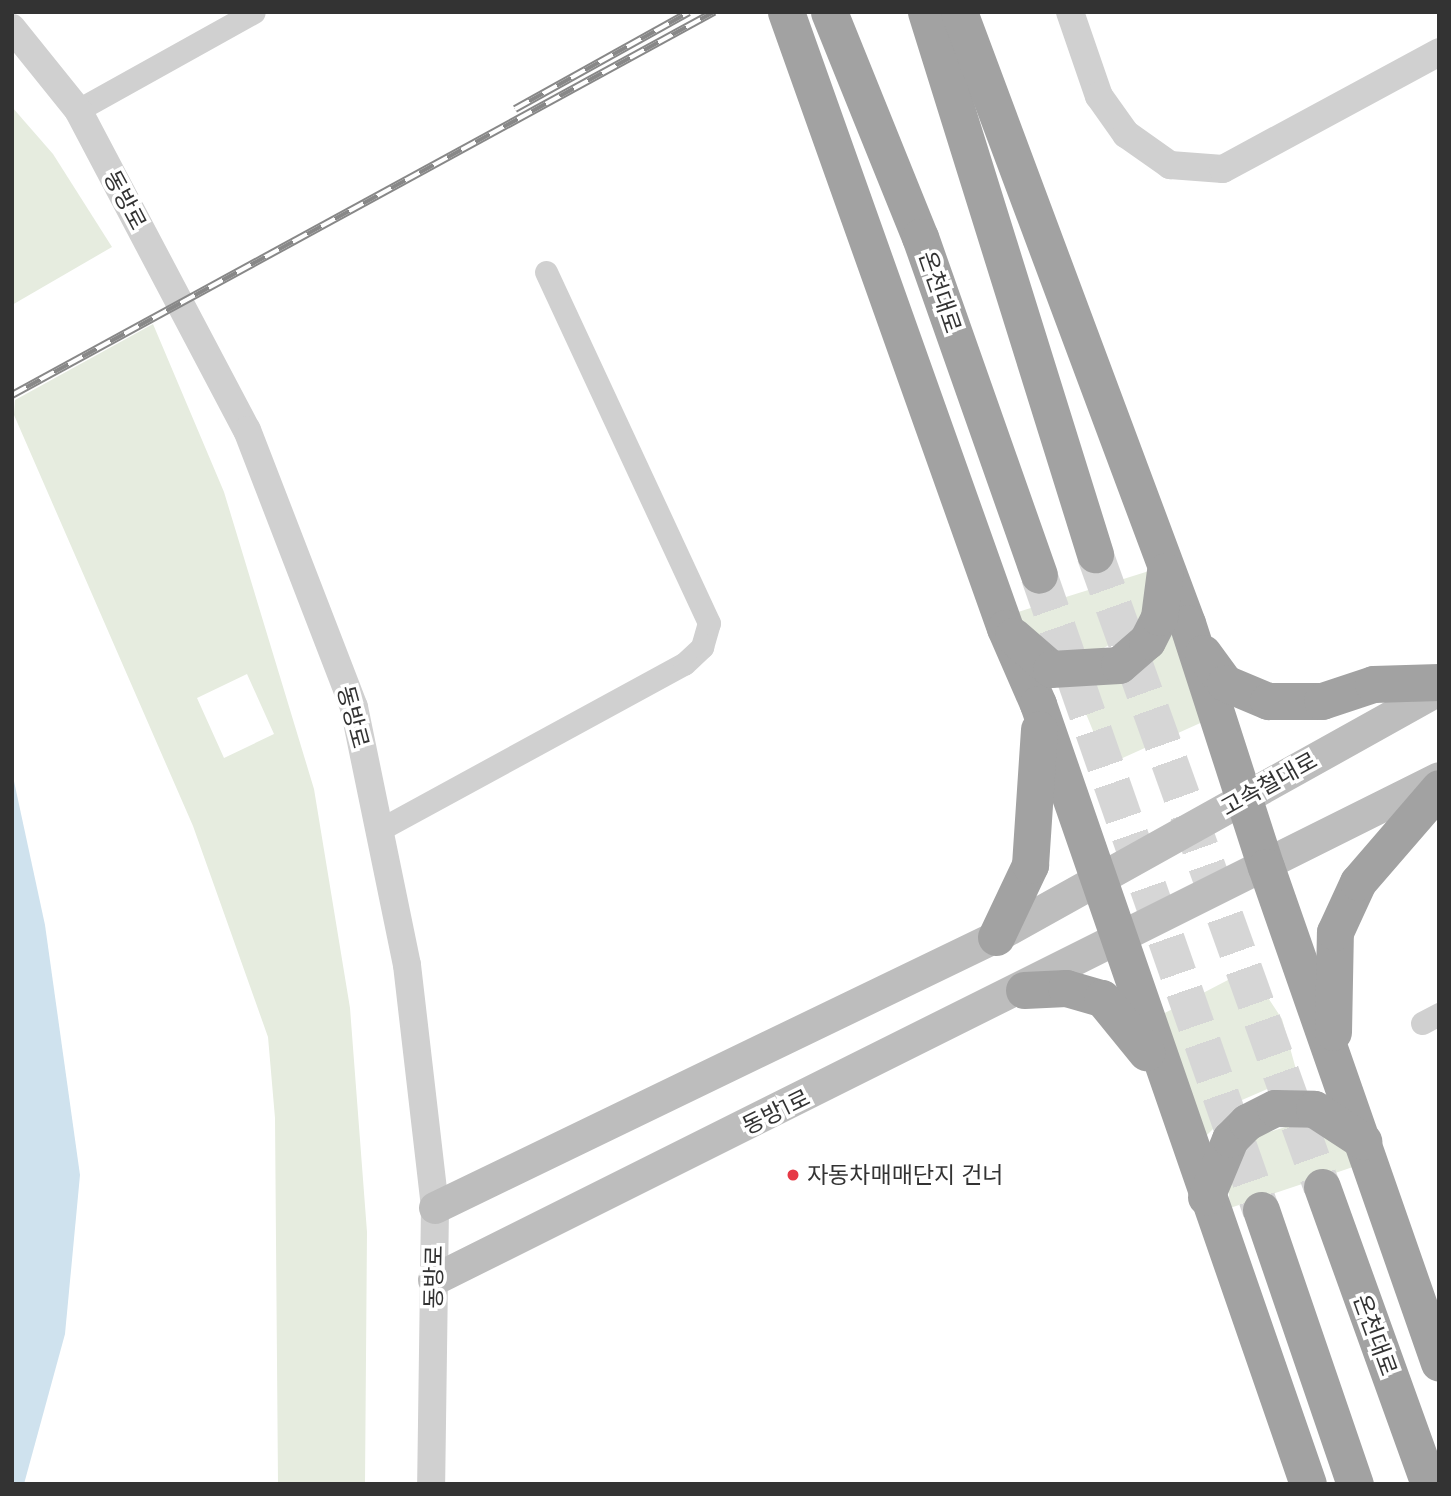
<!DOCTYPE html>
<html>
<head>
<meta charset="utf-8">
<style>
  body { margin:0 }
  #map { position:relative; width:1451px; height:1496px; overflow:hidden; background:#fff; font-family:Montserrat,"Noto Sans KR",sans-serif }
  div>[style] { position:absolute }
  .green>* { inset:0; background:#e6ecdf }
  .water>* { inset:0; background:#cfe2ee }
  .trunk-tunnel>* { height:37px; margin-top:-18.5px; transform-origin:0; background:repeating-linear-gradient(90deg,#d6d6d6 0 37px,transparent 0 55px) }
  .minor>* { height:23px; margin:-11.5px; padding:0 11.5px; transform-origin:11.5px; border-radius:11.5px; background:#d0d0d0 }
  .tertiary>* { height:28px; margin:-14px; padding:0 14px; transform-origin:14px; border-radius:14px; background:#d0d0d0 }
  .secondary>* { height:32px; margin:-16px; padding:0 16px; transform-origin:16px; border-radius:16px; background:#bdbdbd }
  .trunk>* { height:37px; margin:-18.5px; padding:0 18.5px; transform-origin:18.5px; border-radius:18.5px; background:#a2a2a2 }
  .rail>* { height:8px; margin-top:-4px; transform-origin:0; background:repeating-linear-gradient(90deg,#fff 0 16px,#888 0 32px); box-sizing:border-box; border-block:2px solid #888 }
  .dots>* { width:19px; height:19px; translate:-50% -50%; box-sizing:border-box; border:4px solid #fff; border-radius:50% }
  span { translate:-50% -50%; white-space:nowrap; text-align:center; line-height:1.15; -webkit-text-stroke:7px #fff; paint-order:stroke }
  .street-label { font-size:23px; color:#333 }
  .poi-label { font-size:23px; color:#333 }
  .left { translate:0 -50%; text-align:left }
  .frame { position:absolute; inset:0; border:14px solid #333; pointer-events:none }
</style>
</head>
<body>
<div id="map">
  <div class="green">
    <div style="clip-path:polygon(12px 107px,53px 154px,112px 247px,12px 305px)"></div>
    <div style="clip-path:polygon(evenodd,153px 324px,224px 492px,314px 789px,350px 1008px,367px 1232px,365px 1484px,278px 1484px,275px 1118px,268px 1037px,193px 826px,14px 415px,15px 400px,153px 324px,247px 674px,274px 734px,224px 758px,197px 698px,247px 674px)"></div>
    <div style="clip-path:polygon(1149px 571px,1148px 600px,1137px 629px,1095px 653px,1052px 648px,1023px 625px,1018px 612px)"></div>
    <div style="clip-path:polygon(1175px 620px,1207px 720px,1107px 765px,1073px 682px)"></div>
    <div style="clip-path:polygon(1249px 969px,1282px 1019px,1302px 1091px,1272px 1087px,1242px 1100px,1207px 1135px,1203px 1151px,1159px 1016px)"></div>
    <div style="clip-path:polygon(1302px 1122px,1338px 1139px,1356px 1166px,1230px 1208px,1228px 1184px,1240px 1151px,1259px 1135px)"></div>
  </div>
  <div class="water">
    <div style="clip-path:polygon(12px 772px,45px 925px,80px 1175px,65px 1334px,24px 1484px,12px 1484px)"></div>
  </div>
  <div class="trunk-tunnel">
    <div style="left:1095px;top:554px;width:672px;rotate:70.27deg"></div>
    <div style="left:1039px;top:575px;width:673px;rotate:70.73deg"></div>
  </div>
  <div class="minor">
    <div style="left:78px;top:110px;width:201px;rotate:-29.1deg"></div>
    <div style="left:379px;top:830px;width:347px;rotate:-28.6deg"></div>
    <div style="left:684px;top:664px;width:25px;rotate:-43deg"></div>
    <div style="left:702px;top:647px;width:25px;rotate:-74deg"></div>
    <div style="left:709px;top:623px;width:387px;rotate:-114.9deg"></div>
    <div style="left:1422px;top:1023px;width:19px;rotate:-28deg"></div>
  </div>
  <div class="tertiary">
    <div style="left:1070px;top:12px;width:89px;rotate:71deg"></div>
    <div style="left:1099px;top:96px;width:47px;rotate:54.6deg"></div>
    <div style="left:1126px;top:134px;width:54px;rotate:35.2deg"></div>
    <div style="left:1170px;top:165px;width:53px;rotate:4.3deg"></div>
    <div style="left:1223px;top:169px;width:246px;rotate:-28.4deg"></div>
    <div style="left:12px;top:28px;width:105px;rotate:51.2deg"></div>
    <div style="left:78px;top:110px;width:362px;rotate:62.2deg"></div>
    <div style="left:247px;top:430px;width:297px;rotate:68.9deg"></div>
    <div style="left:354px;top:707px;width:263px;rotate:78.4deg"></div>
    <div style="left:407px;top:965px;width:245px;rotate:83.4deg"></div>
    <div style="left:435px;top:1208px;width:276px;rotate:90.8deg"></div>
  </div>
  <div class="secondary">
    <div style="left:435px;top:1208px;width:623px;rotate:-25.78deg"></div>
    <div style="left:996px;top:937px;width:507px;rotate:-29.14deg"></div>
    <div style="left:434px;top:1280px;width:1123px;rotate:-26.54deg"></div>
  </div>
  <div class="trunk">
    <div style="left:786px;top:12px;width:654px;rotate:70.43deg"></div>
    <div style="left:1005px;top:628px;width:83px;rotate:66.5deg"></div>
    <div style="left:1038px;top:704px;width:825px;rotate:70.91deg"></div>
    <div style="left:829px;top:12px;width:243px;rotate:68deg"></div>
    <div style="left:920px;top:237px;width:358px;rotate:70.6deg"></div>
    <div style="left:926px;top:12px;width:568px;rotate:72.68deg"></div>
    <div style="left:959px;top:12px;width:652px;rotate:69.54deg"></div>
    <div style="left:1187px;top:623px;width:256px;rotate:72.1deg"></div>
    <div style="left:1266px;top:867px;width:525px;rotate:70.77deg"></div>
    <div style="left:1013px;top:636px;width:50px;rotate:41deg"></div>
    <div style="left:1051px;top:669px;width:68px;rotate:-3.4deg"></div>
    <div style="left:1119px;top:665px;width:37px;rotate:-41deg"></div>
    <div style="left:1147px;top:641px;width:27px;rotate:-63deg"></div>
    <div style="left:1159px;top:617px;width:46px;rotate:-82.6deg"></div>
    <div style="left:1203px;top:653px;width:37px;rotate:54deg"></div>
    <div style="left:1225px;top:683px;width:47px;rotate:22.7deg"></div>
    <div style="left:1268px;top:701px;width:54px"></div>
    <div style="left:1322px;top:701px;width:54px;rotate:-18.4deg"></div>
    <div style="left:1373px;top:684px;width:66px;rotate:-1.7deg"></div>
    <div style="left:996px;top:937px;width:80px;rotate:-64.7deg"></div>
    <div style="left:1030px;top:865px;width:136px;rotate:-86.2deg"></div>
    <div style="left:1024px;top:990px;width:42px;rotate:-2.7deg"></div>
    <div style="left:1066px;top:988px;width:37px;rotate:16deg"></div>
    <div style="left:1102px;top:998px;width:70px;rotate:50.8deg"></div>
    <div style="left:1333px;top:1032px;width:100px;rotate:-88.9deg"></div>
    <div style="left:1335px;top:932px;width:55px;rotate:-65.3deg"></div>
    <div style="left:1358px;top:882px;width:124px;rotate:-49.2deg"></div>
    <div style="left:1322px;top:1187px;width:316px;rotate:70.2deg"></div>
    <div style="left:1206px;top:1197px;width:63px;rotate:-67.5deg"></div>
    <div style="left:1230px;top:1139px;width:24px;rotate:-45deg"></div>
    <div style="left:1247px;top:1122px;width:31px;rotate:-27deg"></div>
    <div style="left:1275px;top:1108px;width:39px;rotate:1deg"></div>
    <div style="left:1314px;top:1109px;width:59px;rotate:33.1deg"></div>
    <div style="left:1261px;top:1210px;width:290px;rotate:71.1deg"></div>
  </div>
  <div class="rail">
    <div style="left:515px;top:109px;width:199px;rotate:-29.1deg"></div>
    <div style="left:12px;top:395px;width:800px;rotate:-28.62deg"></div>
  </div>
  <div class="dots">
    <div style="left:793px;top:1175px;background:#e63946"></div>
  </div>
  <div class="street-label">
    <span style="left:125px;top:200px;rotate:62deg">동방로</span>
    <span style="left:940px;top:292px;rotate:71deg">온천대로</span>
    <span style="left:353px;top:717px;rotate:75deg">동방로</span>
    <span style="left:1269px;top:784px;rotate:-29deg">고속철대로</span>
    <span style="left:776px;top:1112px;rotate:-26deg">동방1로</span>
    <span style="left:434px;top:1277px;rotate:-89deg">동방로</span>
    <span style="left:1375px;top:1335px;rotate:70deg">온천대로</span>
  </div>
  <div class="poi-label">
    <span class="left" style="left:807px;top:1175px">자동차매매단지 건너</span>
  </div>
  <div class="frame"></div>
</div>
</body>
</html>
